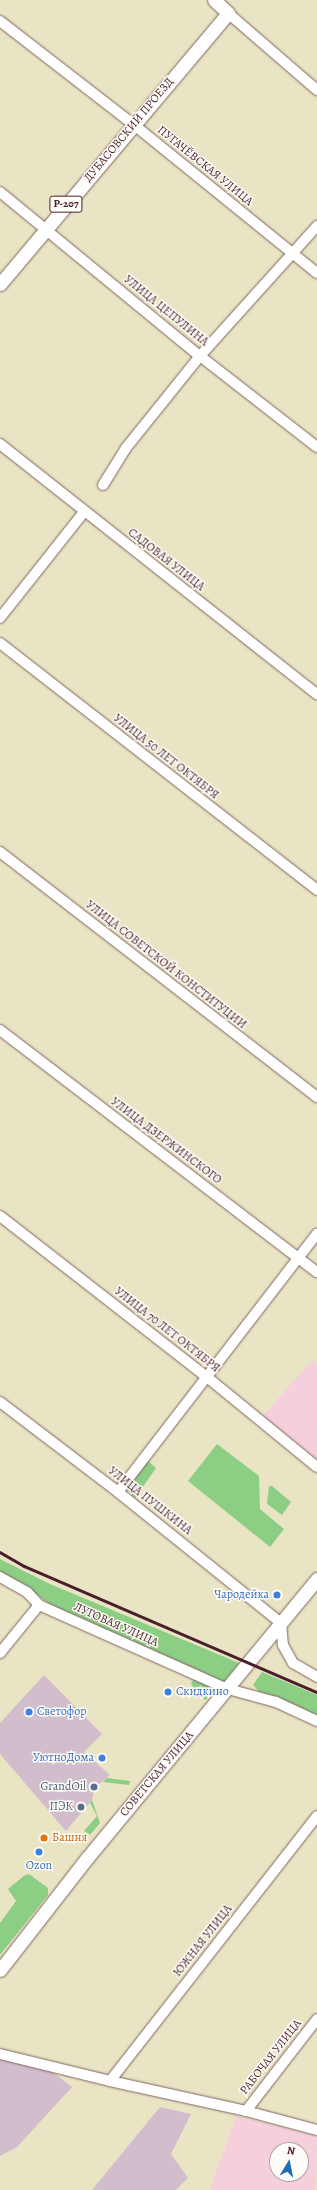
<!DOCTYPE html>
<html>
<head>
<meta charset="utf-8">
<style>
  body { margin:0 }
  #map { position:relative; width:317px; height:2190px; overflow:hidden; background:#e9e4c4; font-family:Alegreya,serif }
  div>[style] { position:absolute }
  .built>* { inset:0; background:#f5cfdb }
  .industrial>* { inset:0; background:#d1bdcc }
  .green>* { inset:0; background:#8dce85 }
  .roads { filter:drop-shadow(0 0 1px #826461) drop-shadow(0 0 1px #826461) }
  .minor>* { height:10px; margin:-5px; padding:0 5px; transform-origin:5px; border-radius:5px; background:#fff }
  .major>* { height:13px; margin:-6.5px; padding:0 6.5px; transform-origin:6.5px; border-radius:6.5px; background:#fff }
  .rail>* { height:2.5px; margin:-1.25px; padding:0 1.25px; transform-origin:1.25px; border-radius:1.25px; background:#4a1f2b }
  .dots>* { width:11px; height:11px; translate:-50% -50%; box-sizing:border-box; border:2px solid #fdfcf7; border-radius:50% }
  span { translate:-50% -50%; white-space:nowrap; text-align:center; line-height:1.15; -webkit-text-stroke:3px #fdfcf7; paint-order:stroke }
  .shield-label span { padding:1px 3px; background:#fdfcf7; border:1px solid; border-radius:3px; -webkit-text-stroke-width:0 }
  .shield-label { font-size:11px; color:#4a1f2b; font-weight:700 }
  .street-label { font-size:12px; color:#4a1f2b }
  .shop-label { font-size:12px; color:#366cbe }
  .right { translate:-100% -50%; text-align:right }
  .left { translate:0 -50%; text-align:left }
  .service-label { font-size:12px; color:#4e5e75 }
  .food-label { font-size:12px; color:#c56008 }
  .north { position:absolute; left:269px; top:2142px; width:40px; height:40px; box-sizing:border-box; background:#fdfcf7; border:1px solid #b5a4a5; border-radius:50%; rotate:10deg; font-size:11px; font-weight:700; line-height:16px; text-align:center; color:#4a1f2b }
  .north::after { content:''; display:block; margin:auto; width:14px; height:18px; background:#1f6fb2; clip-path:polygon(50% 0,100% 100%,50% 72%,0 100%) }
</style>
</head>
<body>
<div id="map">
  <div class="built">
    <div style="clip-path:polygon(312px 1360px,317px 1364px,317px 1459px,263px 1416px)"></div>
    <div style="clip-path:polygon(evenodd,236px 2116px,317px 2136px,316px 2190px,210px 2190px,236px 2116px,277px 2150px,301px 2150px,301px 2174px,277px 2174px,277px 2150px)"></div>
  </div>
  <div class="industrial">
    <div style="clip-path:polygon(44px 1675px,102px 1734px,84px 1752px,110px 1775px,98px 1785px,94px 1792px,92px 1800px,66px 1831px,0 1754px,0 1723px)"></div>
    <div style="clip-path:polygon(0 2058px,51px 2071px,72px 2087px,17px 2147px,0 2156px)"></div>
    <div style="clip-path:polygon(160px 2107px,191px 2114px,171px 2154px,188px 2178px,176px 2190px,92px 2190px)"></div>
  </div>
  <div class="green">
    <div style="clip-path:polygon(217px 1444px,259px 1476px,260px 1509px,284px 1529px,270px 1547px,188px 1481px)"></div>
    <div style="clip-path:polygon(147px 1460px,156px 1468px,135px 1498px,129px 1494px,128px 1486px)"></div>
    <div style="clip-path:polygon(269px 1486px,272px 1486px,291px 1502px,282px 1515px,267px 1504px)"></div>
    <div style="clip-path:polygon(0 1559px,50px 1584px,239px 1663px,223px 1683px,52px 1606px,31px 1590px,0 1573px)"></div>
    <div style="clip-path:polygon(262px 1672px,317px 1695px,317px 1715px,295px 1705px,262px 1695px,253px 1685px)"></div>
    <div style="clip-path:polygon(195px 1678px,214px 1687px,212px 1693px,206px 1700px,197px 1696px,191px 1683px)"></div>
    <div style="clip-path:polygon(107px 1778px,130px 1781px,129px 1785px,103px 1782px)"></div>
    <div style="clip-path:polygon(92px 1800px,100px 1823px,90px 1835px,84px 1831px,97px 1816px,90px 1803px)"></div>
    <div style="clip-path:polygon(29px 1874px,48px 1888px,48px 1895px,0 1955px,0 1923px,16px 1901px,8px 1889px,25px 1875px)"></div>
  </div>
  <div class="roads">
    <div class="minor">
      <div style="left:228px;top:13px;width:118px;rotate:40.9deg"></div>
      <div style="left:0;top:21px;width:168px;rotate:37.8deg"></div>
      <div style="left:133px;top:124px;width:237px;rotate:39deg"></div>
      <div style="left:0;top:192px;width:259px;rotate:39.4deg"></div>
      <div style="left:200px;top:356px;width:148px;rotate:37.9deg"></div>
      <div style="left:0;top:444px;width:404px;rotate:38.3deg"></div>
      <div style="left:103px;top:485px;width:44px;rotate:-58.1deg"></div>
      <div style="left:126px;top:448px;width:118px;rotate:-51.2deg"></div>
      <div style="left:200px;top:356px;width:175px;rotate:-48deg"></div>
      <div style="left:0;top:618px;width:135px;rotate:-51.6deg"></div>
      <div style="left:0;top:643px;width:402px;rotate:37.9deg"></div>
      <div style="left:0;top:852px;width:401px;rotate:37.7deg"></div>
      <div style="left:0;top:1030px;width:399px;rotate:37.4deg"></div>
      <div style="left:0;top:1216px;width:262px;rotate:37.9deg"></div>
      <div style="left:207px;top:1377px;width:142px;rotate:39.3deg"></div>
      <div style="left:0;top:1402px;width:148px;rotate:37.3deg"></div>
      <div style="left:118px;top:1492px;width:209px;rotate:38.8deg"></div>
      <div style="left:281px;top:1623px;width:22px;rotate:85deg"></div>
      <div style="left:283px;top:1645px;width:21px;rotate:61deg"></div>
      <div style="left:293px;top:1663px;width:28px;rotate:30deg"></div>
      <div style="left:118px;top:1492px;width:326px;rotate:-52.4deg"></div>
      <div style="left:0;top:1577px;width:31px;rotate:29deg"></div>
      <div style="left:27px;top:1592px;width:18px;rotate:47deg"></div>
      <div style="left:39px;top:1605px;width:207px;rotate:24deg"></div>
      <div style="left:228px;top:1689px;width:50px;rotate:15.2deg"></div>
      <div style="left:276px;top:1702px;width:45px;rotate:24.9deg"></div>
      <div style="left:0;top:1653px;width:62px;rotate:-50.9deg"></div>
      <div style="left:0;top:2054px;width:113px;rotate:13.8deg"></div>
      <div style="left:110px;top:2081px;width:139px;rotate:12.4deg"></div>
      <div style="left:246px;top:2111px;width:73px;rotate:15deg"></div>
      <div style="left:110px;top:2081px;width:336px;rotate:-52deg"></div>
      <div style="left:246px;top:2111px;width:116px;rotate:-52.3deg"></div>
    </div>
    <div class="major">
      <div style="left:0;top:284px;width:354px;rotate:-49.9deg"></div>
      <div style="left:228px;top:13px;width:19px;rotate:-137deg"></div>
      <div style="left:0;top:1970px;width:142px;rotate:-52.2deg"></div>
      <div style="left:87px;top:1858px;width:362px;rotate:-50.5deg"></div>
    </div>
  </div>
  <div class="rail">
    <div style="left:0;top:1552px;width:28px;rotate:30deg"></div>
    <div style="left:24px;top:1566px;width:319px;rotate:23.3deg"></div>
  </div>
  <div class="dots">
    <div style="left:277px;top:1595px;background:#3f7fe0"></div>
    <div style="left:168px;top:1692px;background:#3f7fe0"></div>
    <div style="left:29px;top:1712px;background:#3f7fe0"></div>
    <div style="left:102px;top:1758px;background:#3f7fe0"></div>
    <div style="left:94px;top:1787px;background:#5c6f8a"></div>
    <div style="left:81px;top:1807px;background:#5c6f8a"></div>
    <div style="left:44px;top:1838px;background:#e8710a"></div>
    <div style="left:39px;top:1852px;background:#3f7fe0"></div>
  </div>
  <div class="shield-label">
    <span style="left:66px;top:204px">Р-207</span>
  </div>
  <div class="street-label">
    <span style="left:129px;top:130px;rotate:-50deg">ДУБАСОВСКИЙ ПРОЕЗД</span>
    <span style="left:205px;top:166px;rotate:39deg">ПУГАЧЁВСКАЯ УЛИЦА</span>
    <span style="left:166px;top:311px;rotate:39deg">УЛИЦА ЦЕПУЛИНА</span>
    <span style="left:166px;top:560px;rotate:38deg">САДОВАЯ УЛИЦА</span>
    <span style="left:166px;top:757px;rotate:38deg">УЛИЦА 50 ЛЕТ ОКТЯБРЯ</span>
    <span style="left:166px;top:965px;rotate:38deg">УЛИЦА СОВЕТСКОЙ КОНСТИТУЦИИ</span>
    <span style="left:166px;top:1141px;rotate:37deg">УЛИЦА ДЗЕРЖИНСКОГО</span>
    <span style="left:167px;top:1330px;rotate:38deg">УЛИЦА 70 ЛЕТ ОКТЯБРЯ</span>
    <span style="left:150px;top:1501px;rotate:38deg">УЛИЦА ПУШКИНА</span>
    <span style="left:116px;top:1625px;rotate:24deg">ЛУГОВАЯ УЛИЦА</span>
    <span style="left:157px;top:1774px;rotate:-50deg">СОВЕТСКАЯ УЛИЦА</span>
    <span style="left:203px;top:1941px;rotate:-52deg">ЮЖНАЯ УЛИЦА</span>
    <span style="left:271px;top:2057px;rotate:-52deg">РАБОЧАЯ УЛИЦА</span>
  </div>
  <div class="shop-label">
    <span class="right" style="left:269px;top:1595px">Чародейка</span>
    <span class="left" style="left:176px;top:1692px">Скидкино</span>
    <span class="left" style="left:37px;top:1712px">Светофор</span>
    <span class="right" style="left:94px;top:1758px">УютноДома</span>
    <span style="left:39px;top:1866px">Ozon</span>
  </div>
  <div class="service-label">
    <span class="right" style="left:86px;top:1787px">GrandOil</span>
    <span class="right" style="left:73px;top:1807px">ПЭК</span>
  </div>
  <div class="food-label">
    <span class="left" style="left:52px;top:1838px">Башня</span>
  </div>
  <div class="north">N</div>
</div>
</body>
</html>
